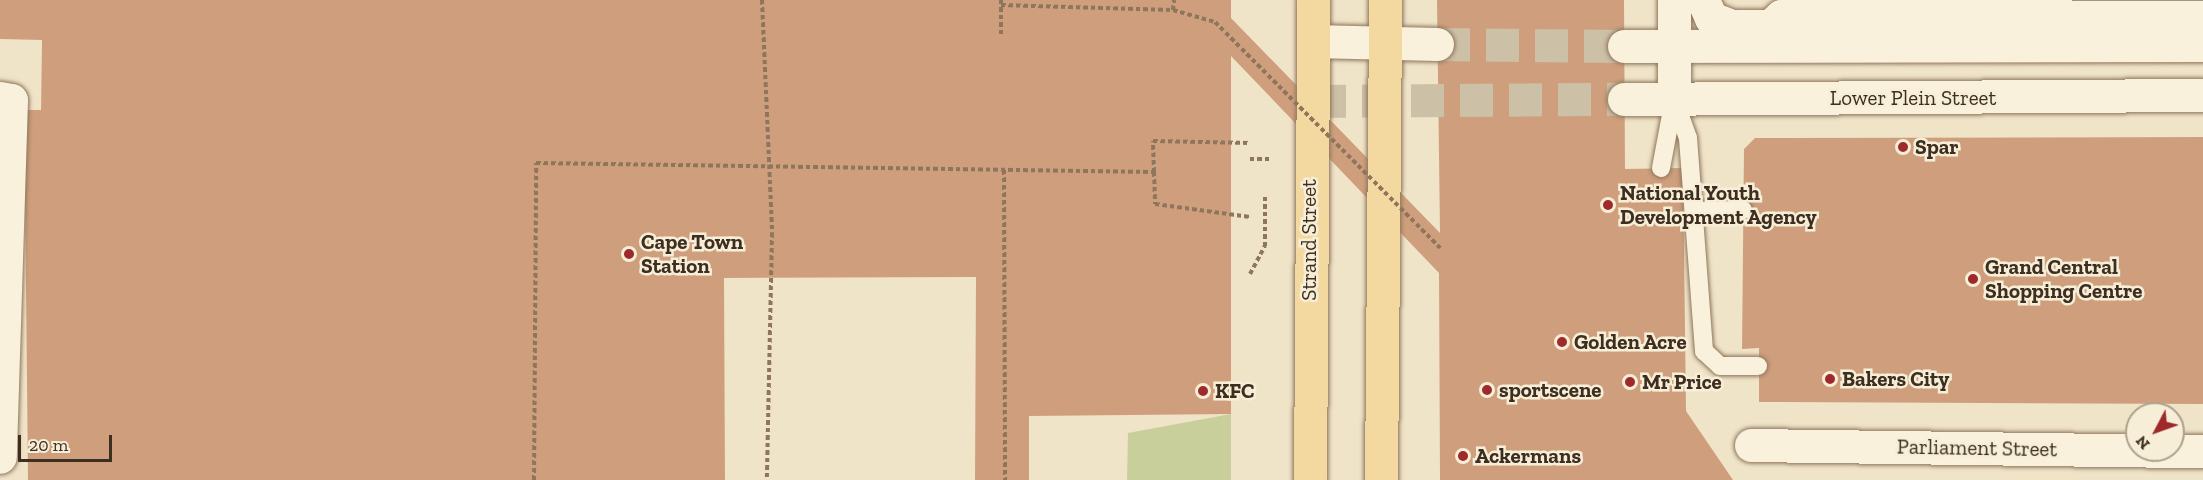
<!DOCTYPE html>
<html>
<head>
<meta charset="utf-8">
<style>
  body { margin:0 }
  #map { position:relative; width:2203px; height:480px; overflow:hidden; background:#f0e4c8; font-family:"Zilla Slab",serif }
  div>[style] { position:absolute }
  .green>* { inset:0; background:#c9cf9b }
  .building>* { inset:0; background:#cf9f7d }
  .secondary-tunnel>* { height:33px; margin-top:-16.5px; transform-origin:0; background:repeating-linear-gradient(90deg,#ccc0a6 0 33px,transparent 0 49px) }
  .path>* { height:4px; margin-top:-2px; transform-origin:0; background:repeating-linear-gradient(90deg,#8d765c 0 4.5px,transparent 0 7.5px) }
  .roads { filter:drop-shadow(0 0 2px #8d765c) drop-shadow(0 0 2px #8d765c) }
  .lane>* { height:18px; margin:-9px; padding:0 9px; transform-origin:9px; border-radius:9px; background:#faf1dc }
  .street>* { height:33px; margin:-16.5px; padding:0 16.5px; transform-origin:16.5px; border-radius:16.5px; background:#faf1dc }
  .secondary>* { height:33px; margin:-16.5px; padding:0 16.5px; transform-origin:16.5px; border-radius:16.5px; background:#faf1dc }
  .primary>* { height:33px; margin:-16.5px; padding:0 16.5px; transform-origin:16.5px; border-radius:16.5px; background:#f3d9a0 }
  .path-bridge>* { height:4px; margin-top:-2px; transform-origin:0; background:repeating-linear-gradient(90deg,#8d765c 0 4.5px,transparent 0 7.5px) }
  .dots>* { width:16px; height:16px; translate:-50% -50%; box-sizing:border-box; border:3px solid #f7eed8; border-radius:50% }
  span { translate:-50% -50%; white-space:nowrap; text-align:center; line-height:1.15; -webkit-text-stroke:5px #f7eed8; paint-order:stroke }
  .street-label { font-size:21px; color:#3d2e20 }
  .poi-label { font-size:21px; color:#3d2e20; font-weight:700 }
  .left { translate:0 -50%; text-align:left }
  .north { position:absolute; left:2125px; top:402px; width:60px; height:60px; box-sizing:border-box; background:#f7eed8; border:2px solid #ada18e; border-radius:50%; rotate:229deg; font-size:16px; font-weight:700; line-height:24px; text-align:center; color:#3d2e20 }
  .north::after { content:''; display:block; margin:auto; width:21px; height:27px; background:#9e2a2b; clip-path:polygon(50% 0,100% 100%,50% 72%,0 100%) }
  .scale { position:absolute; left:18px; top:435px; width:94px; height:27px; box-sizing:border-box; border:3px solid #3d2e20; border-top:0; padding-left:8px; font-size:18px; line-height:21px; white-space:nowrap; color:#3d2e20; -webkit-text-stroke:4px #f7eed8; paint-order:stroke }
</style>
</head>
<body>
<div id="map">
  <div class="green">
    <div style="clip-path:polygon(1231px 414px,1231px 480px,1127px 480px,1128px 433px)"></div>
  </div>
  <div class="building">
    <div style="clip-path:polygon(0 0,1231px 0,1231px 18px,1440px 233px,1437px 0,1624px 0,1625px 169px,1683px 168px,1686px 411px,1733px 480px,1440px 480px,1439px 273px,1231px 56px,1231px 414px,1029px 416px,1029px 480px,975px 480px,976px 277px,724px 278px,725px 480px,28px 480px,25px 187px,18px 187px,18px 110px,41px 110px,42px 40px,0 39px)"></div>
    <div style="clip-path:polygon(2203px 137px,2203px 404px,1759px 402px,1759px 348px,1742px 349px,1744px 149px,1755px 138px)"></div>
  </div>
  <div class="secondary-tunnel">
    <div style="left:1437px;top:44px;width:187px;rotate:0.6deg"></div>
    <div style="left:1313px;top:101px;width:311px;rotate:-0.4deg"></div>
  </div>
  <div class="path">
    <div style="left:762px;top:0;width:233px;rotate:87.5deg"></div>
    <div style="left:772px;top:233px;width:247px;rotate:91.2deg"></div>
    <div style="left:1001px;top:0;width:37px;rotate:90deg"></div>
    <div style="left:1001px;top:5px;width:172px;rotate:1.7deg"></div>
    <div style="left:1173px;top:10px;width:44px;rotate:15.9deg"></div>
    <div style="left:1173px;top:10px;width:10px;rotate:-84deg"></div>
    <div style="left:1250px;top:159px;width:20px"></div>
    <div style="left:1004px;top:170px;width:310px;rotate:89.8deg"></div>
    <div style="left:1154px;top:172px;width:32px;rotate:88deg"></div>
    <div style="left:1155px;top:204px;width:96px;rotate:7.8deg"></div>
    <div style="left:1250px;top:274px;width:32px;rotate:-62deg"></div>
    <div style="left:1265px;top:246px;width:50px;rotate:-90deg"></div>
    <div style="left:534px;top:480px;width:317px;rotate:-89.6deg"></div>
    <div style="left:536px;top:163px;width:618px;rotate:0.83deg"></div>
    <div style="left:1154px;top:172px;width:31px;rotate:-92deg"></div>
    <div style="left:1153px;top:141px;width:97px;rotate:1.2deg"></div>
  </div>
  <div class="roads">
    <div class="lane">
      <div style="left:1674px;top:99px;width:41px;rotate:70.3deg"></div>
      <div style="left:1688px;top:138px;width:214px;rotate:85.7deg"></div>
      <div style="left:1704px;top:351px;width:22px;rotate:43deg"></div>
      <div style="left:1720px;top:366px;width:38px"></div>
      <div style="left:1661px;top:168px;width:70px;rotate:-79.3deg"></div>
      <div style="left:1694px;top:211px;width:49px;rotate:-1.2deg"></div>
    </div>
    <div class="street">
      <div style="left:1674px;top:0;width:99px;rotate:90deg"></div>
      <div style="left:1703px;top:0;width:20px;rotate:66deg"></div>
      <div style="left:1711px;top:18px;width:22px;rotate:21deg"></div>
      <div style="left:1732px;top:26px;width:38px"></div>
      <div style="left:1770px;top:26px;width:15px;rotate:-42deg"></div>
      <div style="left:1781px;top:16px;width:422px;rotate:0.1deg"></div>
      <div style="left:0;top:98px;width:11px;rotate:10deg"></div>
      <div style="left:11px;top:100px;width:357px;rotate:91.8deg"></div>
      <div style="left:1751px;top:445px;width:452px;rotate:0.8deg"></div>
    </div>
    <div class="secondary">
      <div style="left:1313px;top:41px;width:124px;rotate:1.4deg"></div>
      <div style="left:1624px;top:46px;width:579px;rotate:-0.1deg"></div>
      <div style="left:1624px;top:99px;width:579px;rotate:-0.4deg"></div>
    </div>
    <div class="primary">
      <div style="left:1310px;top:480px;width:480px;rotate:-89.6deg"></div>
      <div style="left:1381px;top:480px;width:480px;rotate:-89.5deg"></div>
    </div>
  </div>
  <div class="path-bridge">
    <div style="left:1215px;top:22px;width:319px;rotate:45.1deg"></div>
  </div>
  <div class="dots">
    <div style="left:1903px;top:147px;background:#9e2a2b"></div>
    <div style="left:1608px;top:205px;background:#9e2a2b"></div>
    <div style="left:629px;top:254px;background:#9e2a2b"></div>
    <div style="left:1973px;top:279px;background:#9e2a2b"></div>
    <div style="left:1562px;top:342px;background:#9e2a2b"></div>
    <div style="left:1830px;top:379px;background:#9e2a2b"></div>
    <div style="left:1630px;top:382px;background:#9e2a2b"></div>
    <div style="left:1487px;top:390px;background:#9e2a2b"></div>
    <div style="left:1203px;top:391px;background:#9e2a2b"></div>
    <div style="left:1463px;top:456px;background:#9e2a2b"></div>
  </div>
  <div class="street-label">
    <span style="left:1913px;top:98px">Lower Plein Street</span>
    <span style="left:1309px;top:240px;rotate:-90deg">Strand Street</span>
    <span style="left:1977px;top:448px;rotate:1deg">Parliament Street</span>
  </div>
  <div class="poi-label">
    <span class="left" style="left:1915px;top:147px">Spar</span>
    <span class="left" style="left:1620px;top:205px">National Youth<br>Development Agency</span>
    <span class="left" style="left:641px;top:254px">Cape Town<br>Station</span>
    <span class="left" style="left:1985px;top:279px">Grand Central<br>Shopping Centre</span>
    <span class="left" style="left:1574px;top:342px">Golden Acre</span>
    <span class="left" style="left:1842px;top:379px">Bakers City</span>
    <span class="left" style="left:1642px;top:382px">Mr Price</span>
    <span class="left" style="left:1499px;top:390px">sportscene</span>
    <span class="left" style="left:1215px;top:391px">KFC</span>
    <span class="left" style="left:1475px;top:456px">Ackermans</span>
  </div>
  <div class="north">N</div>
  <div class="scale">20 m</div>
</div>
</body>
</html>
